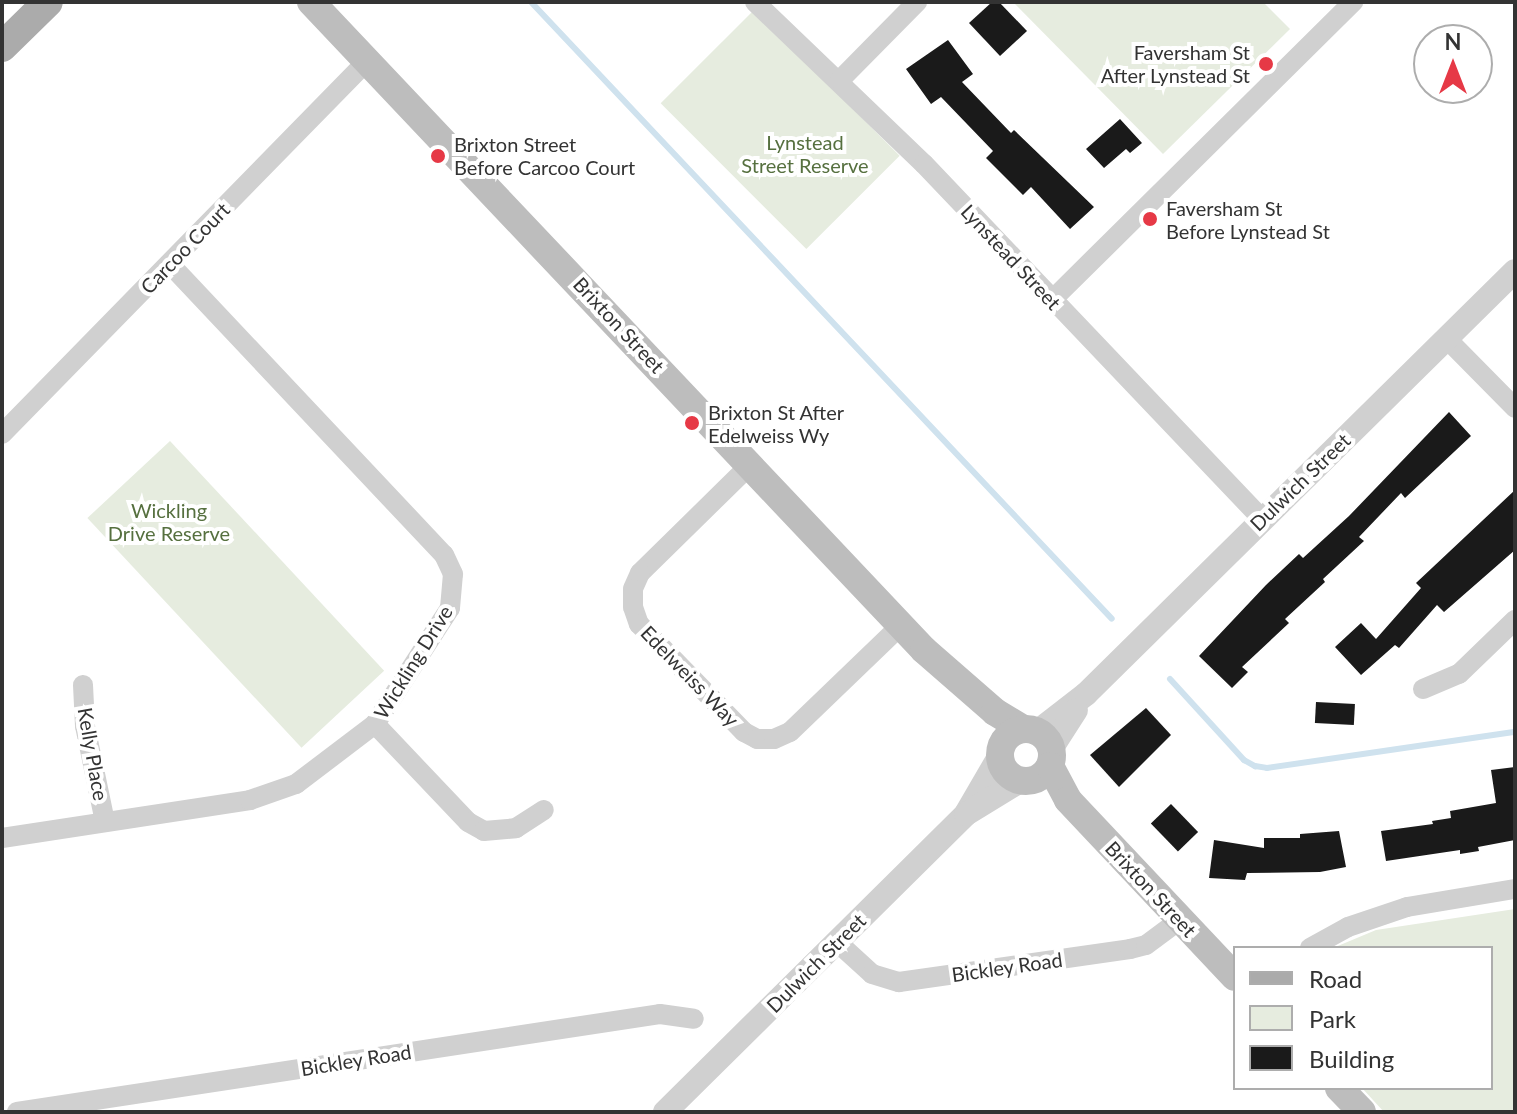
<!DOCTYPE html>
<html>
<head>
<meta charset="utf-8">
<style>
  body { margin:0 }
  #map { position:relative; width:1517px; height:1114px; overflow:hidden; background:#fff; font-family:Lato,sans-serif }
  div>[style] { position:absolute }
  .green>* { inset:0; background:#e6ecdf; transform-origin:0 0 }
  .stream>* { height:6px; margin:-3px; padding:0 3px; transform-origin:3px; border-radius:3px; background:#cfe2ee }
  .building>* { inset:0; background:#1a1a1a; transform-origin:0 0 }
  .minor>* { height:20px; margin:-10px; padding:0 10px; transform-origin:10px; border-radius:10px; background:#d0d0d0 }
  .tertiary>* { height:24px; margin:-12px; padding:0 12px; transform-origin:12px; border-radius:12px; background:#d0d0d0 }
  .secondary>* { height:28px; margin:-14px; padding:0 14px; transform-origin:14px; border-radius:14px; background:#bdbdbd }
  .secondary>.ring { margin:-14px; padding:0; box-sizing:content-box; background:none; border:28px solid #bdbdbd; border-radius:50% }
  .primary>* { height:30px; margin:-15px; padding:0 15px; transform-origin:15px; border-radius:15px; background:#ababab }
  .dots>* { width:22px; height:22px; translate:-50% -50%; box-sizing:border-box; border:4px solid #fff; border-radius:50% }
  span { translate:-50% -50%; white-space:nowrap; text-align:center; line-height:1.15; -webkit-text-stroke:8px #fff; paint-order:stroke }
  .poi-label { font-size:20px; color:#333 }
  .right { translate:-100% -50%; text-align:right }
  .left { translate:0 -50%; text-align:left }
  .park-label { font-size:20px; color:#56703f }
  .street-label { font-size:20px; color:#333 }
  .frame { position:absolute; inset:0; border:4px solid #333; pointer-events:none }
  .legend { position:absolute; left:1233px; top:946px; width:260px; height:144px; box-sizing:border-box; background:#fff; border:2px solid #adadad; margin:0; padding:10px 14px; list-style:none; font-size:24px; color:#333 }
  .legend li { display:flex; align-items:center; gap:16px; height:40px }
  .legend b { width:40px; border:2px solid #adadad }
  .north { position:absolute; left:1413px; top:24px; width:80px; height:80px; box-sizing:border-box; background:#fff; border:2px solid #adadad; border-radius:50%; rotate:0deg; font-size:22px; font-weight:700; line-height:32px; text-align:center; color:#333 }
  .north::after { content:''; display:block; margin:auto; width:28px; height:36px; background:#e63946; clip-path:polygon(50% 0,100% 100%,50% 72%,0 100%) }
</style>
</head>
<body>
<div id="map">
  <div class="green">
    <div style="clip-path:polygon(1013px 2px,1263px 2px,1290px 29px,1163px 154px)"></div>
    <div style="left:754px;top:10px;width:206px;height:132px;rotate:45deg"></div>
    <div style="left:170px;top:441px;width:314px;height:113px;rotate:47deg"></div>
    <div style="clip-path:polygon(1515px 909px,1515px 1112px,1384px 1112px,1362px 1088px,1491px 1088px,1491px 948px,1333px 948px,1376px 930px)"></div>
  </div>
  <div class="stream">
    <div style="left:531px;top:2px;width:847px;rotate:46.72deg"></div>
    <div style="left:1170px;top:679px;width:110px;rotate:47.6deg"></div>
    <div style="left:1244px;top:760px;width:13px;rotate:29deg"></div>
    <div style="left:1255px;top:766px;width:12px;rotate:9deg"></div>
    <div style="left:1267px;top:768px;width:251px;rotate:-8.3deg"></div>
  </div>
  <div class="building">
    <div style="clip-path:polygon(992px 2px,999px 2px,1027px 31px,1000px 56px,969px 23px)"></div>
    <div style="clip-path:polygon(948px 40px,973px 74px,962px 82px,1011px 133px,1014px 130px,1094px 207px,1070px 229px,1031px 187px,1023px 195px,986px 158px,993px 151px,941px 97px,931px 104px,906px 69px)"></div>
    <div style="clip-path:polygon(1120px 119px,1142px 143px,1130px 153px,1126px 149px,1104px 168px,1086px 149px)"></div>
    <div style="clip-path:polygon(1449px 412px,1471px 436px,1405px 498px,1401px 493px,1359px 537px,1364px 541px,1323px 579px,1325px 582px,1285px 619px,1289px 623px,1242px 667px,1248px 672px,1232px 688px,1199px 656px,1266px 585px,1299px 554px,1303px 558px,1349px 516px)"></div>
    <div style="clip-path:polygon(1515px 490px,1515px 550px,1444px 612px,1437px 605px,1399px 648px,1395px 645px,1361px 675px,1335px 647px,1361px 623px,1376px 639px,1421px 588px,1416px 583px)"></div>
    <div style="left:1316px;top:702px;width:39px;height:21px;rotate:3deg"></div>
    <div style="clip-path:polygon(1146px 708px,1171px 735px,1119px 787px,1090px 755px)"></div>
    <div style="clip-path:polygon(1515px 767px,1515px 840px,1478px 847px,1479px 851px,1460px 854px,1460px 850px,1386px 861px,1381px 831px,1433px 824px,1432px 821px,1451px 818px,1450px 811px,1496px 803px,1491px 770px)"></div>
    <div style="left:1171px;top:804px;width:39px;height:28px;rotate:46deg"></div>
    <div style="clip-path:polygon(1339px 831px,1346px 867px,1320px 872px,1247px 873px,1245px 880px,1209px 878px,1214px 840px,1264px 848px,1264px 838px,1300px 838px,1300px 834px)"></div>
  </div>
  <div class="minor">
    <div style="left:755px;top:2px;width:234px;rotate:43.8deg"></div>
    <div style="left:924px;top:164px;width:490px;rotate:46.4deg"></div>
    <div style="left:840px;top:80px;width:110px;rotate:-45.4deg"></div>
    <div style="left:1052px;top:300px;width:424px;rotate:-44.7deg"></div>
    <div style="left:1447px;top:339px;width:97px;rotate:45.4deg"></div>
    <div style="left:2px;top:434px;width:522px;rotate:-45.62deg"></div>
    <div style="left:750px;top:465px;width:154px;rotate:135.5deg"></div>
    <div style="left:640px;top:573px;width:17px;rotate:114deg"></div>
    <div style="left:633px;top:589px;width:18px;rotate:90deg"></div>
    <div style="left:633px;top:607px;width:18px;rotate:71deg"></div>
    <div style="left:639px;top:624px;width:151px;rotate:45.8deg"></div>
    <div style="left:744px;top:732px;width:15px;rotate:28deg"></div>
    <div style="left:757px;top:739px;width:17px"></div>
    <div style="left:774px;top:739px;width:17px;rotate:-24deg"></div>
    <div style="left:790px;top:732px;width:154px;rotate:-43.9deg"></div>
    <div style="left:83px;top:685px;width:41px;rotate:87.2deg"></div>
    <div style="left:85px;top:726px;width:98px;rotate:78.2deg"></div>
    <div style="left:1423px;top:689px;width:39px;rotate:-23deg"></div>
    <div style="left:1459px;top:674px;width:78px;rotate:-44deg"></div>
    <div style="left:375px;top:724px;width:135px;rotate:46.5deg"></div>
    <div style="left:468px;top:822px;width:18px;rotate:29deg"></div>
    <div style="left:484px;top:831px;width:32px;rotate:-5deg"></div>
    <div style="left:516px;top:828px;width:33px;rotate:-33deg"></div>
    <div style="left:2px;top:838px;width:251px;rotate:-8.7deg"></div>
    <div style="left:250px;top:800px;width:49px;rotate:-19.2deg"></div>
    <div style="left:296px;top:784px;width:99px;rotate:-37.2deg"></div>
    <div style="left:375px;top:724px;width:138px;rotate:-57.1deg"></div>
    <div style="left:450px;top:608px;width:34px;rotate:-85deg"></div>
    <div style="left:453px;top:574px;width:21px;rotate:-115deg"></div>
    <div style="left:444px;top:555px;width:400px;rotate:-133.3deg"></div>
    <div style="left:837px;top:942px;width:47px;rotate:42.4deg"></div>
    <div style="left:872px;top:974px;width:28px;rotate:17deg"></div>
    <div style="left:899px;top:982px;width:233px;rotate:-8.1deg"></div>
    <div style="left:1130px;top:949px;width:16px;rotate:-14deg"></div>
    <div style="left:1146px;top:945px;width:44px;rotate:-36.6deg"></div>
    <div style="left:1310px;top:948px;width:43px;rotate:-28.9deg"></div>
    <div style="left:1348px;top:927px;width:62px;rotate:-18.7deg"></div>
    <div style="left:1407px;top:907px;width:109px;rotate:-9.5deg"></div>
    <div style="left:17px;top:1112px;width:650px;rotate:-8.67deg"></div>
    <div style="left:660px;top:1014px;width:34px;rotate:8deg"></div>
  </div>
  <div class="tertiary">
    <div style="left:1037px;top:732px;width:62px;rotate:-37.8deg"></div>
    <div style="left:1086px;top:694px;width:602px;rotate:-44.6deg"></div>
    <div style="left:1051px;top:749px;width:46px;rotate:-57.3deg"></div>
    <div style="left:967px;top:812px;width:64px;rotate:-59.8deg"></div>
    <div style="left:665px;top:1112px;width:424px;rotate:-44.7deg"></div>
    <div style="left:966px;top:814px;width:63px;rotate:-31.4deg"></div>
  </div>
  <div class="secondary">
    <div style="left:311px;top:2px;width:892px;rotate:46.59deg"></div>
    <div style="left:924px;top:650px;width:94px;rotate:41.1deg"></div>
    <div style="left:995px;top:712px;width:33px;rotate:31deg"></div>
    <div class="ring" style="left:1000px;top:729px;width:24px;height:24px"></div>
    <div style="left:1050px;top:766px;width:38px;rotate:62deg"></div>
    <div style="left:1068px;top:800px;width:243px;rotate:46.7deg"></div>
    <div style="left:1339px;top:1088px;width:33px;rotate:46deg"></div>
  </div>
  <div class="primary">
    <div style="left:2px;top:47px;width:64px;rotate:-44.4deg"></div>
  </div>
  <div class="dots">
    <div style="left:1266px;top:64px;background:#e63946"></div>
    <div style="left:438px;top:156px;background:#e63946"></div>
    <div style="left:1150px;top:219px;background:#e63946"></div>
    <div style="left:692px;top:423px;background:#e63946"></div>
  </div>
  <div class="poi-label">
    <span class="right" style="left:1250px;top:64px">Faversham St<br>After Lynstead St</span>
    <span class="left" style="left:454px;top:156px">Brixton Street<br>Before Carcoo Court</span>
    <span class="left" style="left:1166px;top:220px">Faversham St<br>Before Lynstead St</span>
    <span class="left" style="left:708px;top:424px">Brixton St After<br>Edelweiss Wy</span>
  </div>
  <div class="park-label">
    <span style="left:805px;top:154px">Lynstead<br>Street Reserve</span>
    <span style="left:169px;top:522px">Wickling<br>Drive Reserve</span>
  </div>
  <div class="street-label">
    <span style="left:185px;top:248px;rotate:-46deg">Carcoo Court</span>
    <span style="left:1011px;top:257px;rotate:47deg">Lynstead Street</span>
    <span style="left:619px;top:325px;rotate:47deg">Brixton Street</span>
    <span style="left:1300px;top:482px;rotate:-44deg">Dulwich Street</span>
    <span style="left:413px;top:662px;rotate:-58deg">Wickling Drive</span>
    <span style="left:690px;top:676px;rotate:46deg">Edelweiss Way</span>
    <span style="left:93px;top:754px;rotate:80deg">Kelly Place</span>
    <span style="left:1151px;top:889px;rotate:47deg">Brixton Street</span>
    <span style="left:816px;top:963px;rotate:-45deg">Dulwich Street</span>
    <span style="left:1007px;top:967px;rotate:-8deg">Bickley Road</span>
    <span style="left:356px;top:1060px;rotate:-9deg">Bickley Road</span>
  </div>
  <div class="frame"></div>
  <ul class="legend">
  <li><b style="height:10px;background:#ababab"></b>Road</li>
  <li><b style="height:22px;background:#e6ecdf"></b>Park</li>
  <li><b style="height:22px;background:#1a1a1a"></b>Building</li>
  </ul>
  <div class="north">N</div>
</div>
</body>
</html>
